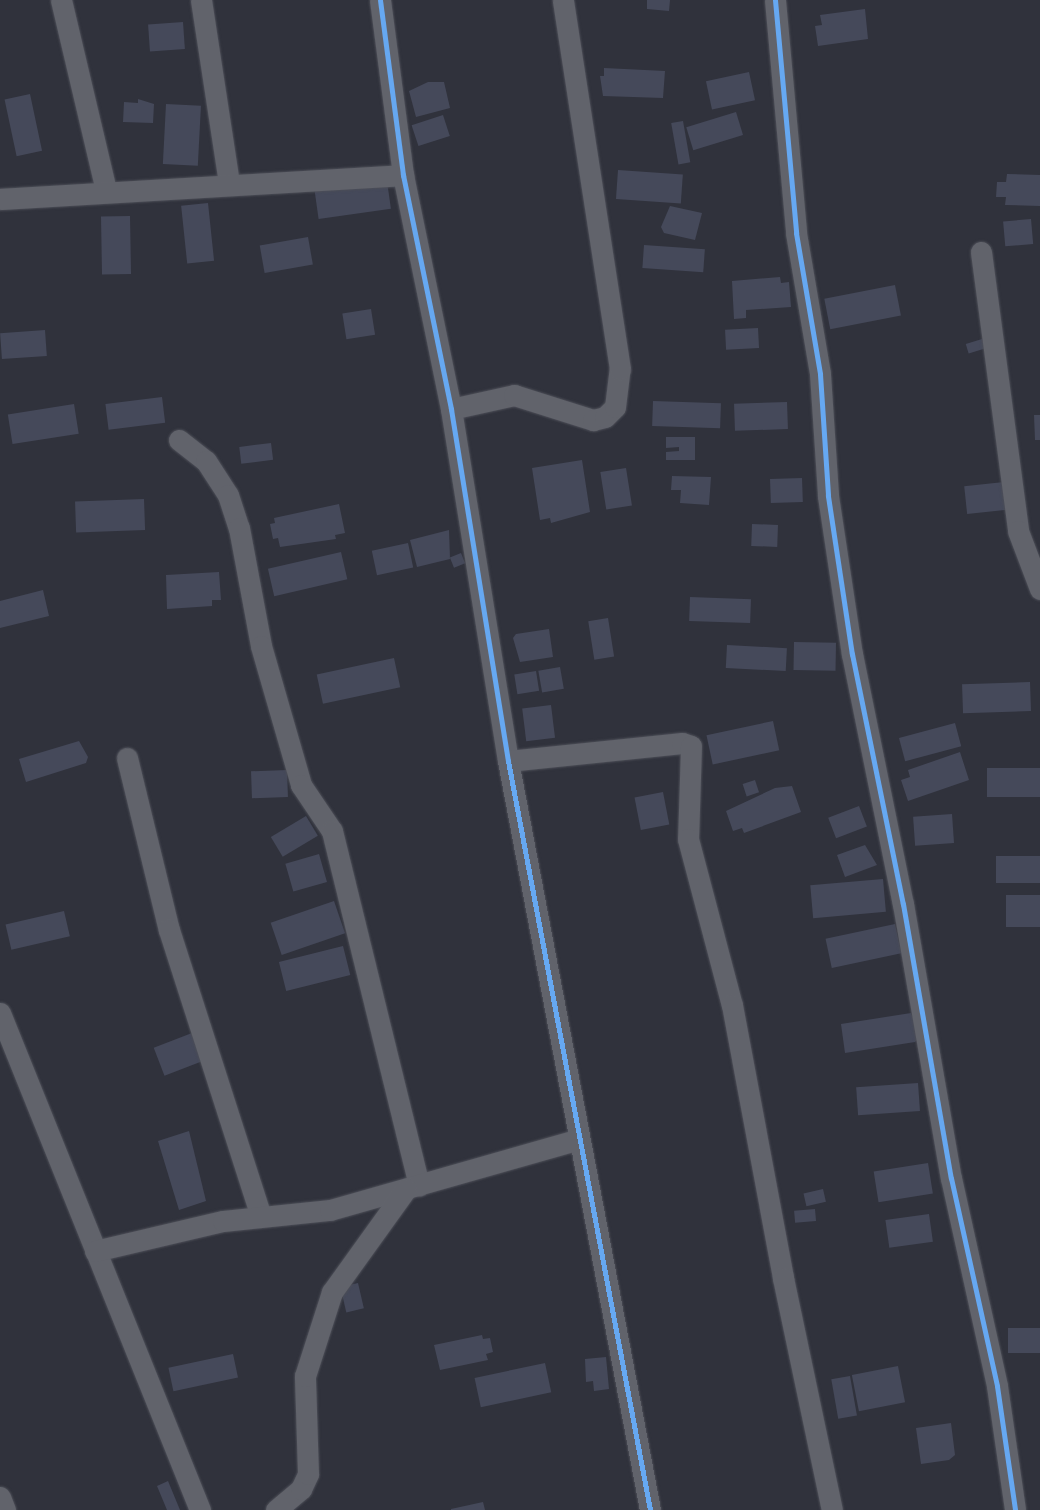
<!DOCTYPE html>
<html>
<head>
<meta charset="utf-8">
<style>
  body { margin:0 }
  #map { position:relative; width:1040px; height:1510px; overflow:hidden; background:#30323c; font-family:Lato,sans-serif }
  div>[style] { position:absolute }
  .building>* { inset:0; background:#45495a; transform-origin:0 0 }
  .roads { filter:drop-shadow(0 0 1px #4c4e57) drop-shadow(0 0 1px #4c4e57) }
  .street>* { height:21px; margin:-10.5px; padding:0 10.5px; transform-origin:10.5px; border-radius:10.5px; background:#61636b }
  .cycleway>* { height:5px; margin:-2.5px; padding:0 2.5px; transform-origin:2.5px; border-radius:2.5px; background:#66a8f1 }
  span { translate:-50% -50%; white-space:nowrap; text-align:center; line-height:1.15; -webkit-text-stroke:5px #2b2f41; paint-order:stroke }
</style>
</head>
<body>
<div id="map">
  <div class="building">
    <div style="clip-path:polygon(647px 0,670px 0,669px 11px,647px 9px)"></div>
    <div style="clip-path:polygon(865px 9px,868px 39px,818px 46px,815px 26px,822px 25px,820px 15px)"></div>
    <div style="left:183px;top:22px;width:27px;height:35px;rotate:86deg"></div>
    <div style="clip-path:polygon(604px 68px,665px 71px,663px 98px,603px 96px,600px 76px,604px 76px)"></div>
    <div style="left:749px;top:72px;width:29px;height:44px;rotate:78deg"></div>
    <div style="clip-path:polygon(428px 82px,444px 82px,450px 108px,416px 117px,409px 91px)"></div>
    <div style="left:30px;top:94px;width:58px;height:26px;rotate:78deg"></div>
    <div style="clip-path:polygon(138px 99px,154px 104px,153px 123px,123px 122px,124px 102px,138px 103px)"></div>
    <div style="left:166px;top:104px;width:35px;height:60px;rotate:3deg"></div>
    <div style="left:736px;top:112px;width:24px;height:52px;rotate:73deg"></div>
    <div style="left:443px;top:115px;width:22px;height:33px;rotate:72deg"></div>
    <div style="left:683px;top:121px;width:42px;height:12px;rotate:80deg"></div>
    <div style="left:618px;top:170px;width:65px;height:29px;rotate:4deg"></div>
    <div style="clip-path:polygon(1007px 174px,1040px 175px,1040px 206px,1005px 205px,1006px 197px,996px 197px,997px 182px,1006px 182px)"></div>
    <div style="left:387px;top:181px;width:28px;height:73px;rotate:82deg"></div>
    <div style="left:208px;top:203px;width:58px;height:27px;rotate:84deg"></div>
    <div style="clip-path:polygon(670px 206px,702px 213px,695px 240px,664px 233px,661px 227px)"></div>
    <div style="left:130px;top:216px;width:58px;height:29px;rotate:89deg"></div>
    <div style="left:1031px;top:219px;width:25px;height:28px;rotate:85deg"></div>
    <div style="left:308px;top:237px;width:28px;height:49px;rotate:80deg"></div>
    <div style="left:644px;top:245px;width:61px;height:23px;rotate:4deg"></div>
    <div style="clip-path:polygon(780px 277px,781px 283px,789px 282px,791px 307px,746px 310px,746px 318px,734px 319px,732px 281px)"></div>
    <div style="left:895px;top:285px;width:31px;height:72px;rotate:79deg"></div>
    <div style="left:371px;top:309px;width:26px;height:29px;rotate:81deg"></div>
    <div style="left:758px;top:328px;width:20px;height:33px;rotate:87deg"></div>
    <div style="left:45px;top:330px;width:26px;height:45px;rotate:86deg"></div>
    <div style="left:982px;top:339px;width:10px;height:17px;rotate:73deg"></div>
    <div style="left:162px;top:397px;width:26px;height:57px;rotate:83deg"></div>
    <div style="left:653px;top:401px;width:68px;height:25px;rotate:2deg"></div>
    <div style="left:787px;top:402px;width:27px;height:53px;rotate:88deg"></div>
    <div style="left:74px;top:404px;width:30px;height:67px;rotate:81deg"></div>
    <div style="clip-path:polygon(1034px 415px,1040px 415px,1040px 440px,1035px 440px)"></div>
    <div style="clip-path:polygon(666px 437px,695px 437px,695px 460px,666px 460px,666px 452px,679px 451px,679px 447px,666px 448px)"></div>
    <div style="left:271px;top:443px;width:17px;height:32px;rotate:83deg"></div>
    <div style="clip-path:polygon(582px 460px,590px 512px,551px 523px,550px 518px,540px 520px,532px 468px)"></div>
    <div style="left:626px;top:468px;width:38px;height:26px;rotate:81deg"></div>
    <div style="clip-path:polygon(672px 476px,711px 477px,709px 505px,680px 503px,681px 490px,671px 490px)"></div>
    <div style="left:802px;top:478px;width:24px;height:32px;rotate:88deg"></div>
    <div style="left:1004px;top:482px;width:28px;height:40px;rotate:84deg"></div>
    <div style="left:144px;top:499px;width:31px;height:69px;rotate:88deg"></div>
    <div style="clip-path:polygon(339px 504px,345px 533px,335px 535px,336px 539px,280px 547px,278px 538px,273px 539px,270px 524px,275px 523px,274px 518px)"></div>
    <div style="left:752px;top:524px;width:26px;height:22px;rotate:2deg"></div>
    <div style="clip-path:polygon(449px 530px,450px 559px,417px 567px,410px 540px)"></div>
    <div style="left:408px;top:543px;width:25px;height:37px;rotate:78deg"></div>
    <div style="left:341px;top:552px;width:28px;height:75px;rotate:77deg"></div>
    <div style="left:461px;top:553px;width:11px;height:12px;rotate:68deg"></div>
    <div style="clip-path:polygon(219px 572px,221px 600px,212px 600px,212px 606px,167px 609px,166px 575px)"></div>
    <div style="clip-path:polygon(43px 590px,49px 616px,0 628px,0 601px)"></div>
    <div style="left:690px;top:597px;width:61px;height:24px;rotate:2deg"></div>
    <div style="left:608px;top:618px;width:39px;height:20px;rotate:81deg"></div>
    <div style="clip-path:polygon(549px 629px,553px 657px,520px 662px,513px 638px,516px 634px)"></div>
    <div style="left:794px;top:642px;width:42px;height:28px;rotate:1deg"></div>
    <div style="left:727px;top:645px;width:60px;height:23px;rotate:3deg"></div>
    <div style="left:394px;top:658px;width:30px;height:79px;rotate:78deg"></div>
    <div style="left:560px;top:667px;width:22px;height:22px;rotate:80deg"></div>
    <div style="left:536px;top:671px;width:20px;height:22px;rotate:81deg"></div>
    <div style="left:1030px;top:682px;width:29px;height:68px;rotate:88deg"></div>
    <div style="left:551px;top:705px;width:33px;height:29px;rotate:83deg"></div>
    <div style="left:773px;top:721px;width:30px;height:68px;rotate:78deg"></div>
    <div style="left:955px;top:723px;width:24px;height:58px;rotate:75deg"></div>
    <div style="clip-path:polygon(79px 741px,88px 757px,86px 763px,26px 782px,19px 759px)"></div>
    <div style="clip-path:polygon(960px 752px,969px 780px,908px 801px,901px 780px,910px 777px,908px 770px)"></div>
    <div style="left:1040px;top:768px;width:29px;height:53px;rotate:90deg"></div>
    <div style="left:287px;top:770px;width:27px;height:36px;rotate:88deg"></div>
    <div style="left:755px;top:780px;width:13px;height:13px;rotate:72deg"></div>
    <div style="clip-path:polygon(792px 786px,801px 812px,744px 833px,742px 828px,733px 831px,726px 811px,775px 788px)"></div>
    <div style="left:663px;top:792px;width:33px;height:29px;rotate:79deg"></div>
    <div style="left:859px;top:806px;width:22px;height:33px;rotate:69deg"></div>
    <div style="left:952px;top:814px;width:29px;height:39px;rotate:86deg"></div>
    <div style="left:306px;top:816px;width:23px;height:41px;rotate:59deg"></div>
    <div style="clip-path:polygon(865px 845px,877px 865px,845px 877px,837px 855px)"></div>
    <div style="left:319px;top:854px;width:29px;height:35px;rotate:74deg"></div>
    <div style="left:1040px;top:856px;width:27px;height:44px;rotate:90deg"></div>
    <div style="left:883px;top:879px;width:33px;height:73px;rotate:85deg"></div>
    <div style="left:1040px;top:895px;width:32px;height:34px;rotate:90deg"></div>
    <div style="left:334px;top:901px;width:34px;height:67px;rotate:71deg"></div>
    <div style="left:64px;top:911px;width:26px;height:60px;rotate:77deg"></div>
    <div style="left:895px;top:924px;width:30px;height:71px;rotate:78deg"></div>
    <div style="left:343px;top:946px;width:30px;height:66px;rotate:76deg"></div>
    <div style="clip-path:polygon(911px 1013px,920px 1037px,915px 1042px,845px 1053px,841px 1024px)"></div>
    <div style="left:192px;top:1033px;width:30px;height:41px;rotate:69deg"></div>
    <div style="left:918px;top:1083px;width:28px;height:62px;rotate:86deg"></div>
    <div style="clip-path:polygon(189px 1131px,206px 1201px,179px 1210px,158px 1141px)"></div>
    <div style="left:928px;top:1163px;width:31px;height:55px;rotate:81deg"></div>
    <div style="left:823px;top:1189px;width:13px;height:20px;rotate:77deg"></div>
    <div style="left:815px;top:1209px;width:12px;height:21px;rotate:85deg"></div>
    <div style="left:929px;top:1214px;width:28px;height:44px;rotate:82deg"></div>
    <div style="left:358px;top:1283px;width:26px;height:18px;rotate:77deg"></div>
    <div style="left:1040px;top:1328px;width:25px;height:32px;rotate:90deg"></div>
    <div style="clip-path:polygon(482px 1335px,483px 1339px,490px 1338px,493px 1352px,486px 1354px,488px 1360px,440px 1370px,434px 1345px)"></div>
    <div style="left:233px;top:1354px;width:24px;height:66px;rotate:78deg"></div>
    <div style="clip-path:polygon(606px 1357px,609px 1389px,594px 1391px,593px 1381px,586px 1382px,585px 1359px)"></div>
    <div style="left:545px;top:1363px;width:30px;height:72px;rotate:78deg"></div>
    <div style="left:898px;top:1366px;width:37px;height:47px;rotate:79deg"></div>
    <div style="left:850px;top:1376px;width:40px;height:19px;rotate:80deg"></div>
    <div style="clip-path:polygon(951px 1423px,955px 1455px,949px 1460px,921px 1464px,916px 1428px)"></div>
    <div style="clip-path:polygon(168px 1481px,180px 1510px,167px 1510px,157px 1486px)"></div>
    <div style="clip-path:polygon(483px 1502px,485px 1510px,451px 1510px,451px 1509px)"></div>
  </div>
  <div class="roads">
    <div class="street">
      <div style="left:61px;top:0;width:195px;rotate:76.7deg"></div>
      <div style="left:201px;top:0;width:186px;rotate:81.3deg"></div>
      <div style="left:380px;top:0;width:177px;rotate:82.5deg"></div>
      <div style="left:403px;top:175px;width:239px;rotate:78.4deg"></div>
      <div style="left:451px;top:409px;width:357px;rotate:80.8deg"></div>
      <div style="left:508px;top:761px;width:762px;rotate:79.26deg"></div>
      <div style="left:775px;top:0;width:234px;rotate:84.8deg"></div>
      <div style="left:796px;top:233px;width:143px;rotate:80.3deg"></div>
      <div style="left:820px;top:374px;width:122px;rotate:86.2deg"></div>
      <div style="left:828px;top:496px;width:160px;rotate:81.4deg"></div>
      <div style="left:852px;top:654px;width:255px;rotate:78.5deg"></div>
      <div style="left:903px;top:904px;width:278px;rotate:80.1deg"></div>
      <div style="left:951px;top:1178px;width:213px;rotate:77.5deg"></div>
      <div style="left:997px;top:1386px;width:125px;rotate:81.7deg"></div>
      <div style="left:0;top:199px;width:404px;rotate:-3.4deg"></div>
      <div style="left:981px;top:252px;width:281px;rotate:82.4deg"></div>
      <div style="left:1018px;top:531px;width:62px;rotate:69.2deg"></div>
      <div style="left:451px;top:409px;width:65px;rotate:-12.5deg"></div>
      <div style="left:514px;top:395px;width:83px;rotate:17.6deg"></div>
      <div style="left:593px;top:420px;width:12px;rotate:-14deg"></div>
      <div style="left:605px;top:417px;width:14px;rotate:-45deg"></div>
      <div style="left:615px;top:407px;width:38px;rotate:-83deg"></div>
      <div style="left:620px;top:369px;width:373px;rotate:-98.8deg"></div>
      <div style="left:179px;top:440px;width:34px;rotate:38deg"></div>
      <div style="left:206px;top:461px;width:40px;rotate:57.1deg"></div>
      <div style="left:228px;top:495px;width:35px;rotate:72deg"></div>
      <div style="left:239px;top:528px;width:120px;rotate:79.4deg"></div>
      <div style="left:261px;top:646px;width:145px;rotate:73.9deg"></div>
      <div style="left:301px;top:785px;width:55px;rotate:56deg"></div>
      <div style="left:332px;top:831px;width:365px;rotate:76.2deg"></div>
      <div style="left:127px;top:758px;width:177px;rotate:76.3deg"></div>
      <div style="left:169px;top:930px;width:301px;rotate:72.2deg"></div>
      <div style="left:508px;top:761px;width:175px;rotate:-5.9deg"></div>
      <div style="left:682px;top:743px;width:9px;rotate:18deg"></div>
      <div style="left:691px;top:746px;width:93px;rotate:91.8deg"></div>
      <div style="left:688px;top:839px;width:172px;rotate:75.2deg"></div>
      <div style="left:732px;top:1005px;width:278px;rotate:79.4deg"></div>
      <div style="left:783px;top:1278px;width:237px;rotate:78.1deg"></div>
      <div style="left:0;top:1013px;width:536px;rotate:68.08deg"></div>
      <div style="left:95px;top:1251px;width:131px;rotate:-13.2deg"></div>
      <div style="left:223px;top:1221px;width:108px;rotate:-5.9deg"></div>
      <div style="left:330px;top:1210px;width:259px;rotate:-15.9deg"></div>
      <div style="left:0;top:1497px;width:14px;rotate:69deg"></div>
      <div style="left:276px;top:1510px;width:33px;rotate:-40deg"></div>
      <div style="left:301px;top:1489px;width:17px;rotate:-65deg"></div>
      <div style="left:308px;top:1474px;width:98px;rotate:-91.8deg"></div>
      <div style="left:305px;top:1376px;width:88px;rotate:-72.2deg"></div>
      <div style="left:332px;top:1292px;width:127px;rotate:-54.3deg"></div>
    </div>
  </div>
  <div class="cycleway">
    <div style="left:380px;top:0;width:177px;rotate:82.5deg"></div>
    <div style="left:403px;top:175px;width:239px;rotate:78.4deg"></div>
    <div style="left:451px;top:409px;width:357px;rotate:80.8deg"></div>
    <div style="left:508px;top:761px;width:762px;rotate:79.26deg"></div>
    <div style="left:775px;top:0;width:234px;rotate:84.8deg"></div>
    <div style="left:796px;top:233px;width:143px;rotate:80.3deg"></div>
    <div style="left:820px;top:374px;width:122px;rotate:86.2deg"></div>
    <div style="left:828px;top:496px;width:160px;rotate:81.4deg"></div>
    <div style="left:852px;top:654px;width:255px;rotate:78.5deg"></div>
    <div style="left:903px;top:904px;width:278px;rotate:80.1deg"></div>
    <div style="left:951px;top:1178px;width:213px;rotate:77.5deg"></div>
    <div style="left:997px;top:1386px;width:125px;rotate:81.7deg"></div>
  </div>
</div>
</body>
</html>
